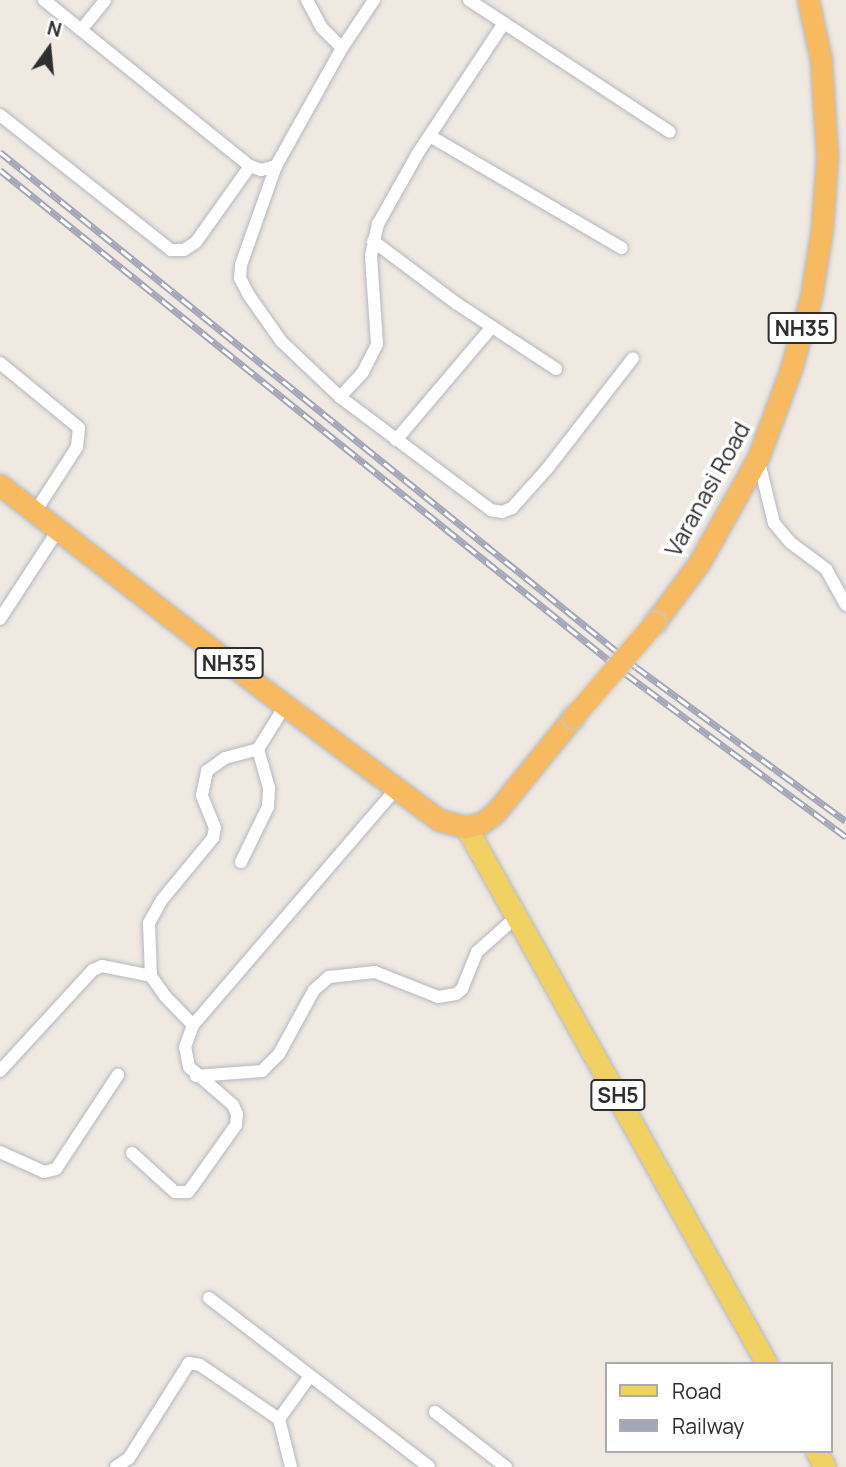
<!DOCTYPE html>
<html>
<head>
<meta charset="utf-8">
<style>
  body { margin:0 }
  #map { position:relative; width:846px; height:1467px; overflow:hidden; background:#efe9e1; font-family:Manrope,sans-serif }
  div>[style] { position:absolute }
  .roads { filter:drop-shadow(0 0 2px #b4b7c1) drop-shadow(0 0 2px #b4b7c1) }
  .minor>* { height:12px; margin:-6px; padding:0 6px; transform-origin:6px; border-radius:6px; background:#fff }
  .primary>* { height:21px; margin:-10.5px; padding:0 10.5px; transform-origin:10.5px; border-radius:10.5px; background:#f2d163 }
  .trunk>* { height:21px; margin:-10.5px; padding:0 10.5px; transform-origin:10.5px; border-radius:10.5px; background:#f8ba60 }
  .rail>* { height:7px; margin-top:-3.5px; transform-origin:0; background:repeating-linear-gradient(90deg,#fff 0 13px,#a3a6b8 0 26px); box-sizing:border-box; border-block:2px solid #a3a6b8 }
  .bridges { filter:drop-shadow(0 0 2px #c9c9c9) drop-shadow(0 0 2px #c9c9c9) }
  .trunk-bridge>* { height:21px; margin:-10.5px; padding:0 10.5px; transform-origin:10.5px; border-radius:10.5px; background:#f8ba60 }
  span { translate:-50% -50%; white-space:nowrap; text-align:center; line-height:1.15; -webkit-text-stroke:7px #fff; paint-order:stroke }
  .shield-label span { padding:2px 5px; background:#fff; border:2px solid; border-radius:5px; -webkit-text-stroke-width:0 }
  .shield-label { font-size:21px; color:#2e2e2e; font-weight:700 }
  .street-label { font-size:23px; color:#2e2e2e }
  .legend { position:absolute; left:605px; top:1362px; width:228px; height:91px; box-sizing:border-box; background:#fff; border:2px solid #ababab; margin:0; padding:9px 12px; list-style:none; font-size:21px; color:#2e2e2e }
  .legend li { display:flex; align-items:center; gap:14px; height:35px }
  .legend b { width:35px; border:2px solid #ababab }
  .north { position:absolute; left:14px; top:14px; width:70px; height:70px; -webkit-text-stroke:5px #fff; paint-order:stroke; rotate:15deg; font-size:19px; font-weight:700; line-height:28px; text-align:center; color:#2e2e2e }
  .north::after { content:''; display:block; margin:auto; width:24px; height:32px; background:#2e2e2e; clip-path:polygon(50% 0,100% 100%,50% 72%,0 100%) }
</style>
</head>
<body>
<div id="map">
  <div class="roads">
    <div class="minor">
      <div style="left:44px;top:0;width:265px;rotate:38.9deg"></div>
      <div style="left:250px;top:166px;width:12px;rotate:20deg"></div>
      <div style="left:261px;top:170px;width:16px;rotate:-15deg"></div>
      <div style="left:276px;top:166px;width:135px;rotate:-60.8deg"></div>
      <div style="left:342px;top:48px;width:58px;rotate:-56.3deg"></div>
      <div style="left:307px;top:0;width:32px;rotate:62deg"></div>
      <div style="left:322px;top:28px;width:28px;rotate:45deg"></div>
      <div style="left:469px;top:0;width:240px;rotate:33.3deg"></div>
      <div style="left:81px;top:30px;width:38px;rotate:-51deg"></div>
      <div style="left:0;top:115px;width:218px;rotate:38.3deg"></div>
      <div style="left:171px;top:250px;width:13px"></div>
      <div style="left:184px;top:250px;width:14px;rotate:-34deg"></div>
      <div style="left:196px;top:242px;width:93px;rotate:-54.6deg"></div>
      <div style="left:430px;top:136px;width:222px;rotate:30.3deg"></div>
      <div style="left:276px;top:166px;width:105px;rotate:109.5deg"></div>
      <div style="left:241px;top:265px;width:13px;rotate:94deg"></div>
      <div style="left:240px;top:278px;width:18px;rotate:63deg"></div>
      <div style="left:248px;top:294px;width:57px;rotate:54.9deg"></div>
      <div style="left:281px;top:341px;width:81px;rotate:43.5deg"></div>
      <div style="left:340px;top:397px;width:189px;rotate:36.8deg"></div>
      <div style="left:491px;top:510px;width:11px;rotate:10deg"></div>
      <div style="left:502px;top:512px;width:11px;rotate:-22deg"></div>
      <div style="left:512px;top:508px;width:52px;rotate:-48.1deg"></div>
      <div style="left:547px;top:469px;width:140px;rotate:-52.2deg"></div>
      <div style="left:373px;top:241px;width:104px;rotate:36.8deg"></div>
      <div style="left:456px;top:303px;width:120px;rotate:33.4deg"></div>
      <div style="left:0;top:363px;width:102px;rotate:39.4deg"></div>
      <div style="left:79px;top:428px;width:19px;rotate:96deg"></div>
      <div style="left:77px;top:447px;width:77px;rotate:122.9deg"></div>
      <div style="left:340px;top:397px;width:34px;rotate:-47deg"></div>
      <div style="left:363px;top:372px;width:31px;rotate:-63deg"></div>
      <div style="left:377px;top:344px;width:88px;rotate:-93.9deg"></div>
      <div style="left:371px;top:256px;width:33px;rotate:-78deg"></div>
      <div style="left:378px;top:224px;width:81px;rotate:-60.6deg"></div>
      <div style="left:418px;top:153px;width:156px;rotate:-56.5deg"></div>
      <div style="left:396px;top:440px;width:148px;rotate:-49.7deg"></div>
      <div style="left:758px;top:458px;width:67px;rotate:76.2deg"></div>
      <div style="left:774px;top:523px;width:26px;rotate:50deg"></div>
      <div style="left:791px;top:543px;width:44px;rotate:36.6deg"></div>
      <div style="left:826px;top:569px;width:41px;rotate:60.9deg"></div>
      <div style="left:0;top:619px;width:106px;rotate:-56.9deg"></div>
      <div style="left:241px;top:862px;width:61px;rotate:-63.9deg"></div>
      <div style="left:268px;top:807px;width:19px;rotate:-87deg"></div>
      <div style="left:269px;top:788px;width:41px;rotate:-105.8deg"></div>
      <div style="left:193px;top:1025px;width:40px;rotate:-134deg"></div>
      <div style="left:165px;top:996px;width:24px;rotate:-125deg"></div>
      <div style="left:151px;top:976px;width:53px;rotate:-92.2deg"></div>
      <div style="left:149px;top:923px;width:25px;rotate:-61deg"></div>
      <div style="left:161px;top:901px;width:82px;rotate:-50.5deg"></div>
      <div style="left:213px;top:838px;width:10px;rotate:-79deg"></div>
      <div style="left:215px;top:828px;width:35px;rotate:-112deg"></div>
      <div style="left:202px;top:795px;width:25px;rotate:-78deg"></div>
      <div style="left:207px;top:771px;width:22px;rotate:-36deg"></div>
      <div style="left:225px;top:758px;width:34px;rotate:-15deg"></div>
      <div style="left:258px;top:749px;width:51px;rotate:-57.9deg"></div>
      <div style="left:0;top:1071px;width:137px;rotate:-47.4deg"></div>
      <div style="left:93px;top:970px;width:10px;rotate:-24deg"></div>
      <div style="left:102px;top:966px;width:50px;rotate:11.5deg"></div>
      <div style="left:196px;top:1076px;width:66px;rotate:-4.3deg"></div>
      <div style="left:262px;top:1071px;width:24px;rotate:-45deg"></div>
      <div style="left:279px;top:1054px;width:73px;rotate:-61.3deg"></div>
      <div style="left:314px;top:990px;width:20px;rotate:-41deg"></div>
      <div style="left:329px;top:977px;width:46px;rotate:-6.2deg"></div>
      <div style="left:375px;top:972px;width:68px;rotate:21.6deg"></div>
      <div style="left:438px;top:997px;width:18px;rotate:-9deg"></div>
      <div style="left:456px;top:994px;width:8px;rotate:-40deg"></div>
      <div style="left:462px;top:989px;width:40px;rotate:-68deg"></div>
      <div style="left:477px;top:952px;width:51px;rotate:-41.8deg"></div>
      <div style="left:0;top:1152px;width:48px;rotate:24.4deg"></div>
      <div style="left:44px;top:1172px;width:12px;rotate:-14deg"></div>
      <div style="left:56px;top:1169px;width:113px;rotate:-56.6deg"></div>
      <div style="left:132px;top:1153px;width:58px;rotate:42.2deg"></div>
      <div style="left:175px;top:1192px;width:13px"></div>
      <div style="left:188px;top:1192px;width:6px;rotate:-51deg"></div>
      <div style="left:192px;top:1187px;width:76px;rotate:-54.6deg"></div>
      <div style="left:236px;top:1125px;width:11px;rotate:-85deg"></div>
      <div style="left:237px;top:1114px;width:10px;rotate:-114deg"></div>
      <div style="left:233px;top:1105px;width:58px;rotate:-139.2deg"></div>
      <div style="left:189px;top:1067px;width:20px;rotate:-101deg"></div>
      <div style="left:185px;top:1047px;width:23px;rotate:-70deg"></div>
      <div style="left:193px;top:1025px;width:313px;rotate:-49.3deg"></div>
      <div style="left:209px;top:1298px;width:277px;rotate:37.5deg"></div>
      <div style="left:435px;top:1412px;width:90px;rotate:37.8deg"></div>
      <div style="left:116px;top:1467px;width:16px;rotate:-35deg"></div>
      <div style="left:129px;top:1458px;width:112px;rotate:-57.7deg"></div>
      <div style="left:189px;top:1363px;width:11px;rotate:10deg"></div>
      <div style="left:200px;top:1365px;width:96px;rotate:34.4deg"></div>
      <div style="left:291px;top:1467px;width:49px;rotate:-104deg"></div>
      <div style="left:279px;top:1419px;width:53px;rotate:-54.2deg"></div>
    </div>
    <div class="primary">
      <div style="left:466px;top:827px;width:616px;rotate:60.73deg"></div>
      <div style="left:816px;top:1451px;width:18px;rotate:61deg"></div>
    </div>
    <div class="trunk">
      <div style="left:0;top:485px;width:333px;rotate:37.8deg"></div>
      <div style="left:263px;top:689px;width:219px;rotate:36.7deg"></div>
      <div style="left:439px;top:820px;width:28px;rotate:15deg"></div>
      <div style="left:466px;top:827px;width:16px;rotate:-14deg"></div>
      <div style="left:482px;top:823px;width:16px;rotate:-38deg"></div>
      <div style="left:495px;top:813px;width:124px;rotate:-50.9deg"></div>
      <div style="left:655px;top:622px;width:74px;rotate:-53.3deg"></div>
      <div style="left:699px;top:563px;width:120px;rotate:-60.7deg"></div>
      <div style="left:758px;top:458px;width:95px;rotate:-69.7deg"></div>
      <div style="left:791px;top:369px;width:75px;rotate:-74.5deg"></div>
      <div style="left:811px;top:297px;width:70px;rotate:-80.9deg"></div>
      <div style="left:822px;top:228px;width:72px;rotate:-86deg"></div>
      <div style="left:827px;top:156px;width:96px;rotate:-93.6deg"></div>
      <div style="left:821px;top:60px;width:61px;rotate:-102.2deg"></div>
    </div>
  </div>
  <div class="rail">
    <div style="left:0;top:152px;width:818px;rotate:39deg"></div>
    <div style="left:636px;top:667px;width:260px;rotate:36.3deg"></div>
    <div style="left:0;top:170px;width:804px;rotate:38.84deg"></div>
    <div style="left:626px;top:674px;width:274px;rotate:36.5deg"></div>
  </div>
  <div class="bridges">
    <div class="trunk-bridge">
      <div style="left:573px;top:717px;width:125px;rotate:-49.2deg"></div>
    </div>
  </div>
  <div class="shield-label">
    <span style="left:802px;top:328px">NH35</span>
    <span style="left:229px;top:663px">NH35</span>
    <span style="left:618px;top:1095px">SH5</span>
  </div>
  <div class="street-label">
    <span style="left:707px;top:489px;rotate:-61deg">Varanasi Road</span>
  </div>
  <ul class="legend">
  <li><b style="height:9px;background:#f2d163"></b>Road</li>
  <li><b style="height:9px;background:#a3a6b8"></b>Railway</li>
  </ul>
  <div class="north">N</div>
</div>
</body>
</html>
